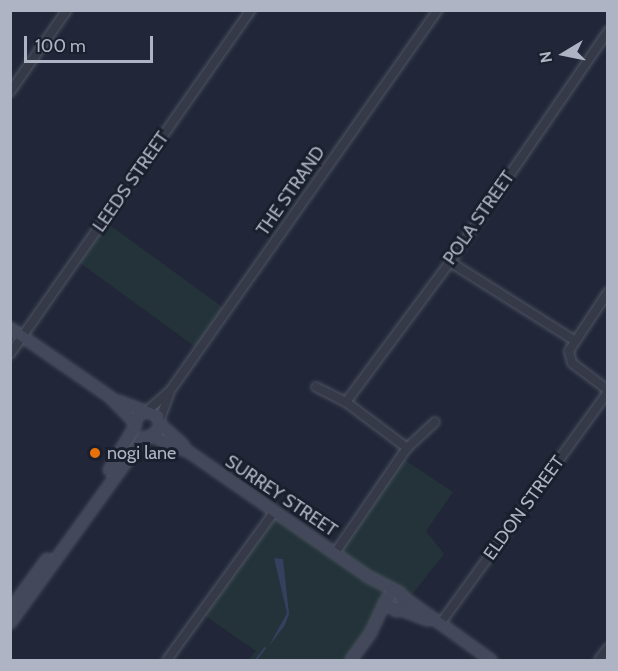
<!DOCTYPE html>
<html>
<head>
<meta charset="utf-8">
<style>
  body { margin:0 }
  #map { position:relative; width:618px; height:671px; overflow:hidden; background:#212738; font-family:Cabin,sans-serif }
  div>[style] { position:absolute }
  .green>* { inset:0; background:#233339; transform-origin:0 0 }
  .water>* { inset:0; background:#35405f }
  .stream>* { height:2px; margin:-1px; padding:0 1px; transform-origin:1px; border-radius:1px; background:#35405f }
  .roads { filter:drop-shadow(0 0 2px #4f5463) drop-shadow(0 0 2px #4f5463) }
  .street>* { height:8px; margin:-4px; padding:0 4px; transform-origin:4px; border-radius:4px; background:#353948 }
  .secondary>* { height:10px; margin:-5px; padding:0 5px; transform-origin:5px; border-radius:5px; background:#43485b }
  .dots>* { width:16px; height:16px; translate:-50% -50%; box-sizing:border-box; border:3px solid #1a1f2d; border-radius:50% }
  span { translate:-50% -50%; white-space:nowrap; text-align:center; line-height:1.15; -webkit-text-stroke:6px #1a1f2d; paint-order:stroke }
  .street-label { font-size:18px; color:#afb4c5 }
  .poi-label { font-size:18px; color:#afb4c5 }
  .left { translate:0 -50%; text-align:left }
  .frame { position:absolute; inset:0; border:12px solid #afb4c5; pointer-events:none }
  .north { position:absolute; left:534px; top:24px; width:60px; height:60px; -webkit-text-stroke:4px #1a1f2d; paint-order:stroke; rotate:260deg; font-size:16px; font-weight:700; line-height:24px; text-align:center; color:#afb4c5 }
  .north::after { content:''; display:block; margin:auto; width:21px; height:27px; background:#afb4c5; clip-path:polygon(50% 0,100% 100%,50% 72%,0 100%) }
  .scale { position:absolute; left:24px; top:36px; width:129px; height:27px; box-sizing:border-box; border:3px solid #afb4c5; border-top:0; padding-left:8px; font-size:18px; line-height:21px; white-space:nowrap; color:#afb4c5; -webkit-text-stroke:4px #1a1f2d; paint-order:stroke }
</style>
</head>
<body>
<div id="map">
  <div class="green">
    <div style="left:104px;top:221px;width:153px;height:48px;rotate:36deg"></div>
    <div style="clip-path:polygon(400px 457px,453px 492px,426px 531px,444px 554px,402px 607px,396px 591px,351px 660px,249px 660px,256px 651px,200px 612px,274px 512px,335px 553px)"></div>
  </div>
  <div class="water">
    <div style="clip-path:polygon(274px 558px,283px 559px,289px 614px,285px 625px,269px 646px,287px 613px)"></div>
  </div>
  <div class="stream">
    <div style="left:256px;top:660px;width:15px;rotate:-53deg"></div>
  </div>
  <div class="roads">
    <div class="street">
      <div style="left:10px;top:92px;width:100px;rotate:-55.2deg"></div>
      <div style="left:450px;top:262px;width:146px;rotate:32.2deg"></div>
      <div style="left:608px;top:292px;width:71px;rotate:123.5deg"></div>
      <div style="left:569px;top:351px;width:12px;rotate:76deg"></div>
      <div style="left:572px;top:363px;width:45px;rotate:36.9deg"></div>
      <div style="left:10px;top:354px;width:420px;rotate:-55deg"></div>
      <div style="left:316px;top:387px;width:34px;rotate:27deg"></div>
      <div style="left:147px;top:411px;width:30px;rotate:-41deg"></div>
      <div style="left:170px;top:391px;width:466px;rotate:-54.9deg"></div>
      <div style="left:160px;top:419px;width:27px;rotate:-70deg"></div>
      <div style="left:407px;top:448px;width:38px;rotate:-43deg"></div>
      <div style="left:335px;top:553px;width:127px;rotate:-55.6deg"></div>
      <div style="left:407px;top:448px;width:76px;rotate:-143deg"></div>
      <div style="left:346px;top:402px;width:174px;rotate:-53.4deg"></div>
      <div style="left:450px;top:262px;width:280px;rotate:-55.6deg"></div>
      <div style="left:440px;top:624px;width:286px;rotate:-54.1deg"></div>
      <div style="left:167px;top:660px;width:183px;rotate:-54.1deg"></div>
      <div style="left:599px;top:660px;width:15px;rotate:-53deg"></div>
    </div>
    <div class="secondary">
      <div style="left:10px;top:328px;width:121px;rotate:34.6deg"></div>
      <div style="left:110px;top:397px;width:36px;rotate:46deg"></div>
      <div style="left:118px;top:401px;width:43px;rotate:20.6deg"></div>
      <div style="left:158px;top:416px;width:13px;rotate:81deg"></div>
      <div style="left:160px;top:429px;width:14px;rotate:144deg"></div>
      <div style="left:161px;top:425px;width:30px;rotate:42deg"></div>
      <div style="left:135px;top:427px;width:10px;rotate:-79deg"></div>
      <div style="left:137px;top:417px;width:8px;rotate:-40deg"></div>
      <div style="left:152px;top:436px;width:40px;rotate:23.4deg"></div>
      <div style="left:189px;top:452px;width:219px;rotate:34.8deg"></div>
      <div style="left:369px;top:577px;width:35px;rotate:27deg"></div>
      <div style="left:400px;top:593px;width:11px;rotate:68deg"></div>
      <div style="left:404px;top:603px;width:11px;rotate:135deg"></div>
      <div style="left:396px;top:611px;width:14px;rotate:-141deg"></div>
      <div style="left:385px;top:602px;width:14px;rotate:-54deg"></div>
      <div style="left:109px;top:470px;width:51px;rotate:-59.4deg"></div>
      <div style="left:402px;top:596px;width:110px;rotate:35.7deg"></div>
      <div style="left:399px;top:609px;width:31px;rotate:21deg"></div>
      <div style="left:10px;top:610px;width:63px;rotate:-54deg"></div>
      <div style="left:10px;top:623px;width:229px;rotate:-54.2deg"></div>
      <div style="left:351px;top:660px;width:34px;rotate:-54deg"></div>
      <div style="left:371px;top:632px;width:33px;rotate:-65deg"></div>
    </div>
  </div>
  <div class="dots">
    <div style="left:95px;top:453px;background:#e8710a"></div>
  </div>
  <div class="street-label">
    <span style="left:131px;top:182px;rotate:-55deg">LEEDS STREET</span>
    <span style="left:291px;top:191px;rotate:-55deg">THE STRAND</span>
    <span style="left:479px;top:218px;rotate:-55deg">POLA STREET</span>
    <span style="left:281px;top:496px;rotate:34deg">SURREY STREET</span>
    <span style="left:524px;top:508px;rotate:-54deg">ELDON STREET</span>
  </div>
  <div class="poi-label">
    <span class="left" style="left:107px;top:453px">nogi lane</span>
  </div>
  <div class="frame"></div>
  <div class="north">N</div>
  <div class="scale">100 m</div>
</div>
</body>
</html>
